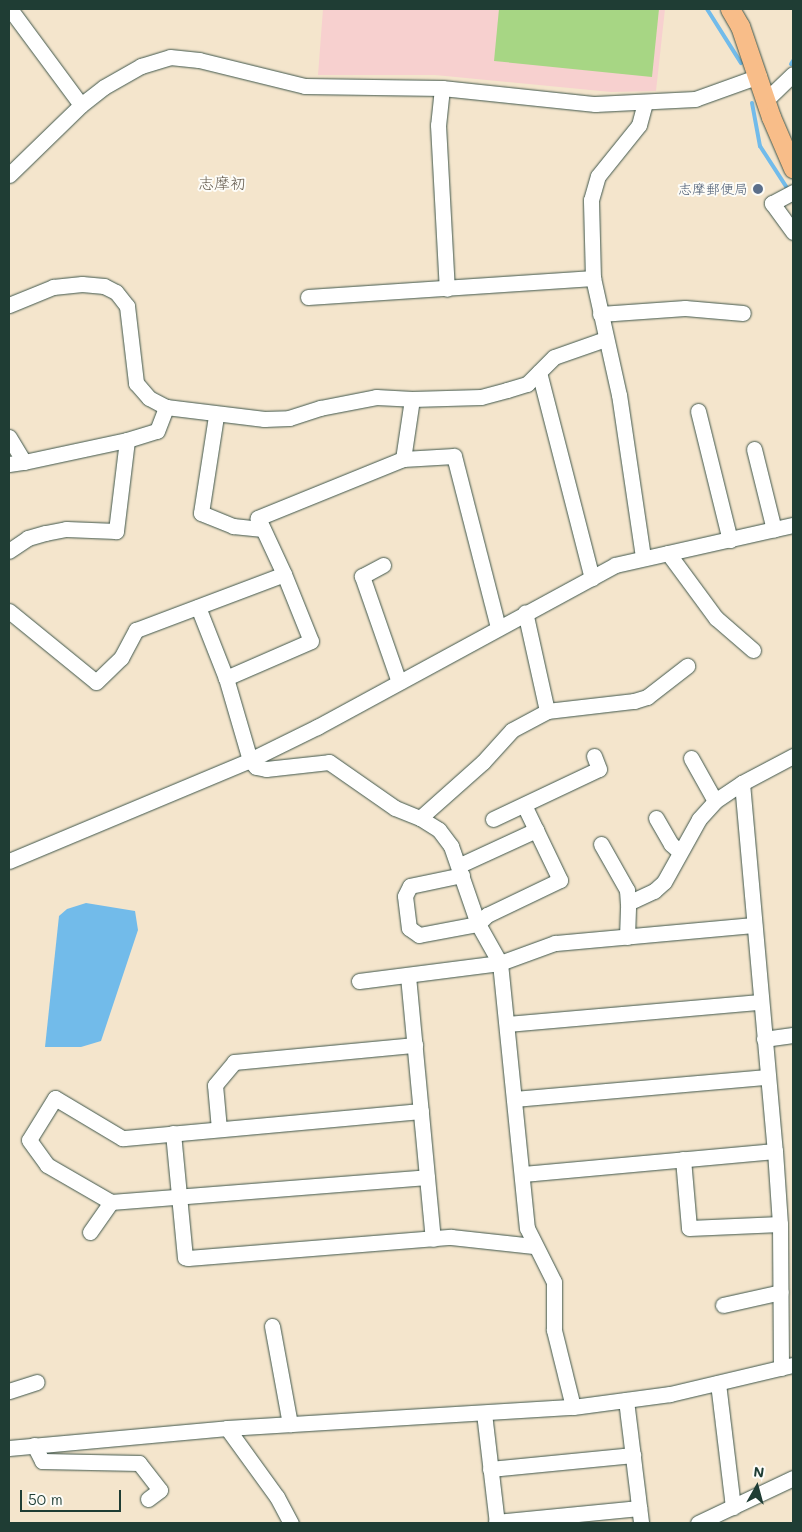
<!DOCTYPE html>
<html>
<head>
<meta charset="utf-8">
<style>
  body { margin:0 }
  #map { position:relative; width:802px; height:1532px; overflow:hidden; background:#f4e5cc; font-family:Mali,"Klee One",sans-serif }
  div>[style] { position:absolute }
  .built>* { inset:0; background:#f7d0cf }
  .green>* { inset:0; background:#a7d684 }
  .water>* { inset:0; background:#72bbea }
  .stream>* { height:4px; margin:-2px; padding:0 2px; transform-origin:2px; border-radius:2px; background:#72bbea }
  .roads { filter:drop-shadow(0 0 1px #3f564b) drop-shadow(0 0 1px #3f564b) }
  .minor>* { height:15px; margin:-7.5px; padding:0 7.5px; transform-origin:7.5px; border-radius:7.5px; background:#fff }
  .major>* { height:19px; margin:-9.5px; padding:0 9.5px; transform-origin:9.5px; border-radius:9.5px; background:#f8bd89 }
  .dots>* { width:14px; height:14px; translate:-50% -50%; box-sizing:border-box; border:2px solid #fdfcf7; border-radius:50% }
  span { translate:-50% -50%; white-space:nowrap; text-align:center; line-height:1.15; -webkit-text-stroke:4px #fdfcf7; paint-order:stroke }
  .service-label { font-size:14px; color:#4e5e75 }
  .right { translate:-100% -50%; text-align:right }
  .quarter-label { font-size:16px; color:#6a6154 }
  .frame { position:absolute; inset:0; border:10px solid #1f3d34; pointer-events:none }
  .north { position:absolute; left:732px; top:1462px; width:50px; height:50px; -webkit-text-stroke:4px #fdfcf7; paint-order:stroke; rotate:7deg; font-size:14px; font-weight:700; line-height:20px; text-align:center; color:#1f3d34 }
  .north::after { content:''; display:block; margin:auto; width:18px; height:22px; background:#1f3d34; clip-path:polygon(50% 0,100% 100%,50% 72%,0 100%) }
  .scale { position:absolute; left:20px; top:1490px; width:101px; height:22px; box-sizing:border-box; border:2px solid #1f3d34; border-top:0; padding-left:6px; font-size:15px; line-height:18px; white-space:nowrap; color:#1f3d34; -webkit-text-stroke:4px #fdfcf7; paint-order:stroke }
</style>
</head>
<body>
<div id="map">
  <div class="built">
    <div style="clip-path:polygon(323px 9px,665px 9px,656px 91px,611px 92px,435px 75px,318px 75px)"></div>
  </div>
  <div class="green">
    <div style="clip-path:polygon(499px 9px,659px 9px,652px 77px,494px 61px)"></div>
  </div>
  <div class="water">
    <div style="clip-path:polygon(86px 903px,135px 911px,138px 930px,101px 1041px,81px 1047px,45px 1047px,59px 916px,67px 909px)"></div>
  </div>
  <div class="stream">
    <div style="left:707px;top:9px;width:64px;rotate:57.8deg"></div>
    <div style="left:791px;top:64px;width:4px;rotate:-56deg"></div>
    <div style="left:752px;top:103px;width:44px;rotate:79.5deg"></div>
    <div style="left:760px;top:146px;width:54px;rotate:57.2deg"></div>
  </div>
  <div class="roads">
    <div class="minor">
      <div style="left:10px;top:9px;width:119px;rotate:53.5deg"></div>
      <div style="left:442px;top:88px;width:37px;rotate:96deg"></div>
      <div style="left:438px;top:125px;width:164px;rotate:86.9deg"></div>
      <div style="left:766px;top:100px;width:37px;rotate:-44deg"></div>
      <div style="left:9px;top:175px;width:100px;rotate:-44.2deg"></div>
      <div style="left:81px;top:105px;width:29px;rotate:-38deg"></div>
      <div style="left:104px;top:87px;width:43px;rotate:-29.6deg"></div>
      <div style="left:141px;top:66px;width:30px;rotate:-17deg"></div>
      <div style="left:170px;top:57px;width:29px;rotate:6deg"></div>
      <div style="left:199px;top:60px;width:109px;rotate:13.8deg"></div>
      <div style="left:305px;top:86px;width:137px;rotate:0.8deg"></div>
      <div style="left:442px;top:88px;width:154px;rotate:6deg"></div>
      <div style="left:595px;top:104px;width:100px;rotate:-2.9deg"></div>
      <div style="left:695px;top:99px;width:68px;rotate:-19.8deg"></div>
      <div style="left:793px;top:192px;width:24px;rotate:152deg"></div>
      <div style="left:772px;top:203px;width:36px;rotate:54deg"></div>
      <div style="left:308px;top:297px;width:286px;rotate:-3.8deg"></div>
      <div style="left:9px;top:305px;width:48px;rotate:-22.2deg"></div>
      <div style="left:53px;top:287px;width:29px;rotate:-6deg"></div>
      <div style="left:82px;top:284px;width:22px;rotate:5deg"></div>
      <div style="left:104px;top:286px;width:13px;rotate:27deg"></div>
      <div style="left:116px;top:292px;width:18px;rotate:52deg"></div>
      <div style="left:127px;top:306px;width:78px;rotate:83.3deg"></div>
      <div style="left:136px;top:383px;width:20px;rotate:49deg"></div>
      <div style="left:149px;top:398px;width:19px;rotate:28deg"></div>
      <div style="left:166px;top:407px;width:99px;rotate:7deg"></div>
      <div style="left:264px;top:419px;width:25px;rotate:-2deg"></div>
      <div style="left:289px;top:418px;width:33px;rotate:-18deg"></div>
      <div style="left:320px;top:408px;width:57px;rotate:-11.1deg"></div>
      <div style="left:376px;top:397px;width:36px;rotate:3deg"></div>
      <div style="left:412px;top:399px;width:61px;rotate:98.5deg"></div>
      <div style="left:403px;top:459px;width:157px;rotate:157.9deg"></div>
      <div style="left:258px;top:518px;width:62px;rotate:65.1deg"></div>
      <div style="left:600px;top:314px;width:85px;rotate:-4deg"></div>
      <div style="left:685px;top:308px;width:58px;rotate:4.9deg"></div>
      <div style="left:539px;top:372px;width:213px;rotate:75.6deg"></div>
      <div style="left:412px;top:399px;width:69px;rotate:-1.7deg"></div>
      <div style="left:481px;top:397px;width:27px;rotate:-15deg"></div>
      <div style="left:507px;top:390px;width:21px;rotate:-17deg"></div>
      <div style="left:527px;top:384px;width:38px;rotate:-45deg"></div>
      <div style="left:554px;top:357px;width:54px;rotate:-19.4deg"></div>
      <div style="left:698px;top:411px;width:133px;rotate:76.1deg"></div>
      <div style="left:216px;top:416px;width:98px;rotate:98.8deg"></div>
      <div style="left:201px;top:513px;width:35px;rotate:22deg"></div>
      <div style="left:233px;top:526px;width:30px;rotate:6deg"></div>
      <div style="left:9px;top:437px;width:29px;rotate:59deg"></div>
      <div style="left:24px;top:462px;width:105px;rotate:-12.1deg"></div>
      <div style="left:127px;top:440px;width:92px;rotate:96.9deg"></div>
      <div style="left:116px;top:531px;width:50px;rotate:-177.7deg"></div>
      <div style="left:66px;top:529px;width:21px;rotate:169deg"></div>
      <div style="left:45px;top:533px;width:18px;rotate:164deg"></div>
      <div style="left:28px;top:538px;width:23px;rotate:146deg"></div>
      <div style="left:127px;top:440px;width:31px;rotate:-17deg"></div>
      <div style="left:157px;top:431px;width:26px;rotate:-69deg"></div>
      <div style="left:754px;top:449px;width:83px;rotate:76.1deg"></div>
      <div style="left:403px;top:459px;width:51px;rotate:-3.4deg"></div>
      <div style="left:454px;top:456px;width:177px;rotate:75.6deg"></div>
      <div style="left:9px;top:464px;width:15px;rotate:-8deg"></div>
      <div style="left:668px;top:553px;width:81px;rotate:53.6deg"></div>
      <div style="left:716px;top:618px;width:49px;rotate:40.9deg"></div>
      <div style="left:643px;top:557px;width:164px;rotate:-98.4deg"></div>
      <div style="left:619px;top:395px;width:120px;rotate:-102.5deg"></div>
      <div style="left:593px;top:278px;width:78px;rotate:-91.5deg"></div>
      <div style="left:591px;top:200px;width:25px;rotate:-74deg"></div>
      <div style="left:598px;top:176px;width:65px;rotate:-51.2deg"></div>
      <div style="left:639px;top:125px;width:23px;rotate:-75deg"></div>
      <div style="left:383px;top:565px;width:24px;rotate:152deg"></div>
      <div style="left:362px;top:576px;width:112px;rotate:70.8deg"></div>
      <div style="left:198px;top:607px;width:76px;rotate:68.5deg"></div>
      <div style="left:9px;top:611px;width:112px;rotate:39.2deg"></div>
      <div style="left:96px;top:682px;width:35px;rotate:-44deg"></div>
      <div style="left:121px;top:658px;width:32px;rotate:-62deg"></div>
      <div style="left:136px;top:630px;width:158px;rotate:-20.7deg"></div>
      <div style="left:284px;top:574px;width:72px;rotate:68.1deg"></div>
      <div style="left:311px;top:641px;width:93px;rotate:156.5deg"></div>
      <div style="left:226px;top:678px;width:85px;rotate:73.7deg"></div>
      <div style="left:250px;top:760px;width:9px;rotate:49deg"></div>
      <div style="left:256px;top:767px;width:10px;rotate:11deg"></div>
      <div style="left:266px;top:769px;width:63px;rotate:-6.3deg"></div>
      <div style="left:329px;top:762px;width:80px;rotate:34.9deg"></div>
      <div style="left:395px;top:808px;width:27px;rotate:22deg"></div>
      <div style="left:420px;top:818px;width:22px;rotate:32deg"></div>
      <div style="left:439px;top:830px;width:20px;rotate:53deg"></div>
      <div style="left:451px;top:846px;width:83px;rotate:70.9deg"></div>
      <div style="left:478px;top:924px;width:45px;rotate:60.6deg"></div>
      <div style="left:500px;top:963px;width:266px;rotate:84.2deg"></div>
      <div style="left:527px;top:1228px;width:60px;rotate:63.4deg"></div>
      <div style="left:554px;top:1282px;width:48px;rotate:90deg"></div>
      <div style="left:554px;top:1330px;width:79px;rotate:76.1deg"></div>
      <div style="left:547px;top:711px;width:88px;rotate:-6.6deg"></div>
      <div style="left:634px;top:701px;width:14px;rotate:-17deg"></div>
      <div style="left:647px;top:697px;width:51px;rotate:-37.8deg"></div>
      <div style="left:691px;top:758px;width:49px;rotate:60.8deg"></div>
      <div style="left:742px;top:783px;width:58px;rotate:-27.9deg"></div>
      <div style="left:420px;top:818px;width:84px;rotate:-41.6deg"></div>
      <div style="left:483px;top:762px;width:43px;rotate:-47.8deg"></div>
      <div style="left:512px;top:730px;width:40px;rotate:-28deg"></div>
      <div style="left:547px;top:711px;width:101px;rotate:-102.5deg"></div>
      <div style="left:656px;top:818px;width:30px;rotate:60deg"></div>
      <div style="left:671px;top:844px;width:11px;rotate:41deg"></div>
      <div style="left:493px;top:819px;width:117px;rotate:-25.3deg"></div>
      <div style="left:599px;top:769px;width:14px;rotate:-111deg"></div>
      <div style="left:601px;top:844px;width:53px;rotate:60.5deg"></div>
      <div style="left:627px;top:890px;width:13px;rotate:86deg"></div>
      <div style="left:9px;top:861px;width:261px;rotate:-22.7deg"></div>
      <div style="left:250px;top:760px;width:75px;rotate:-26.2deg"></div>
      <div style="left:317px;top:727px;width:339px;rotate:-28.5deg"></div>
      <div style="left:615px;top:565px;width:182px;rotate:-12.7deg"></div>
      <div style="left:460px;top:865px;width:84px;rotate:-24.7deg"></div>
      <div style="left:462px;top:875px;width:53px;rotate:168.1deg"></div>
      <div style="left:410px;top:886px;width:11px;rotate:117deg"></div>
      <div style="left:405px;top:896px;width:32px;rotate:83deg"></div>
      <div style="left:409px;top:928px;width:12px;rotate:35deg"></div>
      <div style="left:419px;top:935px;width:60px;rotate:-10.6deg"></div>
      <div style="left:478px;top:924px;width:13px;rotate:-45deg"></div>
      <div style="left:487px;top:915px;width:81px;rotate:-25.6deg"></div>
      <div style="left:560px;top:880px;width:83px;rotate:-115.6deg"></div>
      <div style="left:627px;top:937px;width:34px;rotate:-88deg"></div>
      <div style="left:628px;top:903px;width:29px;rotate:-25deg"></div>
      <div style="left:654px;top:891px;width:13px;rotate:-42deg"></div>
      <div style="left:664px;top:882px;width:72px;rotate:-60.9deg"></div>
      <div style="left:699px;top:819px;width:24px;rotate:-48deg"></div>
      <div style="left:715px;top:801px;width:32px;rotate:-34deg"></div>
      <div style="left:742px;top:783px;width:369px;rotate:84.9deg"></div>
      <div style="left:775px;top:1151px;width:73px;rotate:86.1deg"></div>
      <div style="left:780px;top:1224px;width:144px;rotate:89.6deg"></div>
      <div style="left:408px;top:976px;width:264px;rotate:84.6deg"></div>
      <div style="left:359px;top:981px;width:142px;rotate:-7.3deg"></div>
      <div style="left:500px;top:963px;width:59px;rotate:-20deg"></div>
      <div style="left:555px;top:943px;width:200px;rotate:-5.2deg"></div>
      <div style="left:507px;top:1024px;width:254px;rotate:-5deg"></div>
      <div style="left:764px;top:1039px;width:29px;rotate:-8deg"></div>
      <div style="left:514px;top:1099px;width:254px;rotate:-5deg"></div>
      <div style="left:421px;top:1111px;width:300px;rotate:174.8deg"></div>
      <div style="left:122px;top:1138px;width:78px;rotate:-149.2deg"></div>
      <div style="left:55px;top:1098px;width:49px;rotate:121.8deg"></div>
      <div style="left:29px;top:1140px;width:31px;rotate:54deg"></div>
      <div style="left:47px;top:1165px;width:74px;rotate:30deg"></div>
      <div style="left:111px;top:1202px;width:317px;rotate:-4.5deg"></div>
      <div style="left:219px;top:1129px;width:44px;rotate:-95.2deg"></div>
      <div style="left:215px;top:1085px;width:30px;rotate:-50deg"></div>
      <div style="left:234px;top:1062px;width:182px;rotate:-5.4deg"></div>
      <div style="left:173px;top:1133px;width:125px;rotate:84.5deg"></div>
      <div style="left:185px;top:1257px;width:3px;rotate:18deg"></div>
      <div style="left:188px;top:1258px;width:264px;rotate:-4.6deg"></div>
      <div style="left:451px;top:1237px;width:83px;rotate:6.2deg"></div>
      <div style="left:683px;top:1159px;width:69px;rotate:85deg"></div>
      <div style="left:689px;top:1228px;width:91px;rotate:-2.5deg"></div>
      <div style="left:523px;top:1174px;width:253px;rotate:-5.2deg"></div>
      <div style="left:90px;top:1232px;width:37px;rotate:-55deg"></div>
      <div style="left:723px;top:1305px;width:59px;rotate:-12.6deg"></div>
      <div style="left:272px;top:1326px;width:100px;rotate:79.6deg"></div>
      <div style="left:718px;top:1383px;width:125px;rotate:83.1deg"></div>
      <div style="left:9px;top:1391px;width:29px;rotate:-18deg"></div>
      <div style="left:626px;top:1400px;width:124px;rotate:83deg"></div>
      <div style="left:484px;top:1413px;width:111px;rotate:83.3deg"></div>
      <div style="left:227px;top:1428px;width:85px;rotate:54.1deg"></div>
      <div style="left:277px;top:1497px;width:30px;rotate:62deg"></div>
      <div style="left:34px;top:1445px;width:18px;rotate:63deg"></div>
      <div style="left:42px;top:1461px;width:97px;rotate:1.2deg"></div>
      <div style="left:139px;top:1463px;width:34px;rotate:52deg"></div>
      <div style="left:160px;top:1490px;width:15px;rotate:143deg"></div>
      <div style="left:9px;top:1448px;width:219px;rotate:-5.2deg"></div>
      <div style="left:227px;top:1428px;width:347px;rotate:-3.5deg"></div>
      <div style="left:573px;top:1407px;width:98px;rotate:-7.6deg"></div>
      <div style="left:670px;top:1394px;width:126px;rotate:-13.3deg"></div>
      <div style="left:490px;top:1469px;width:144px;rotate:-5.6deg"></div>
      <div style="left:496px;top:1522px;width:144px;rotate:-5.6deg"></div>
      <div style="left:698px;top:1523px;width:105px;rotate:-25.3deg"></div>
    </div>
    <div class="major">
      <div style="left:730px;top:9px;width:20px;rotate:60deg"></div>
      <div style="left:740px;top:26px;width:96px;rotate:71.2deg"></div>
      <div style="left:771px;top:117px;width:56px;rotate:66.7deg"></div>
    </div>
  </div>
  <div class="dots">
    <div style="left:758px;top:189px;background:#5c6f8a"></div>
  </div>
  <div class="service-label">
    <span class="right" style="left:748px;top:189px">志摩郵便局</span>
  </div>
  <div class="quarter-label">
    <span style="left:222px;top:183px">志摩初</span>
  </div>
  <div class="frame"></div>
  <div class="north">N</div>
  <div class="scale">50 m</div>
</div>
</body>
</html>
